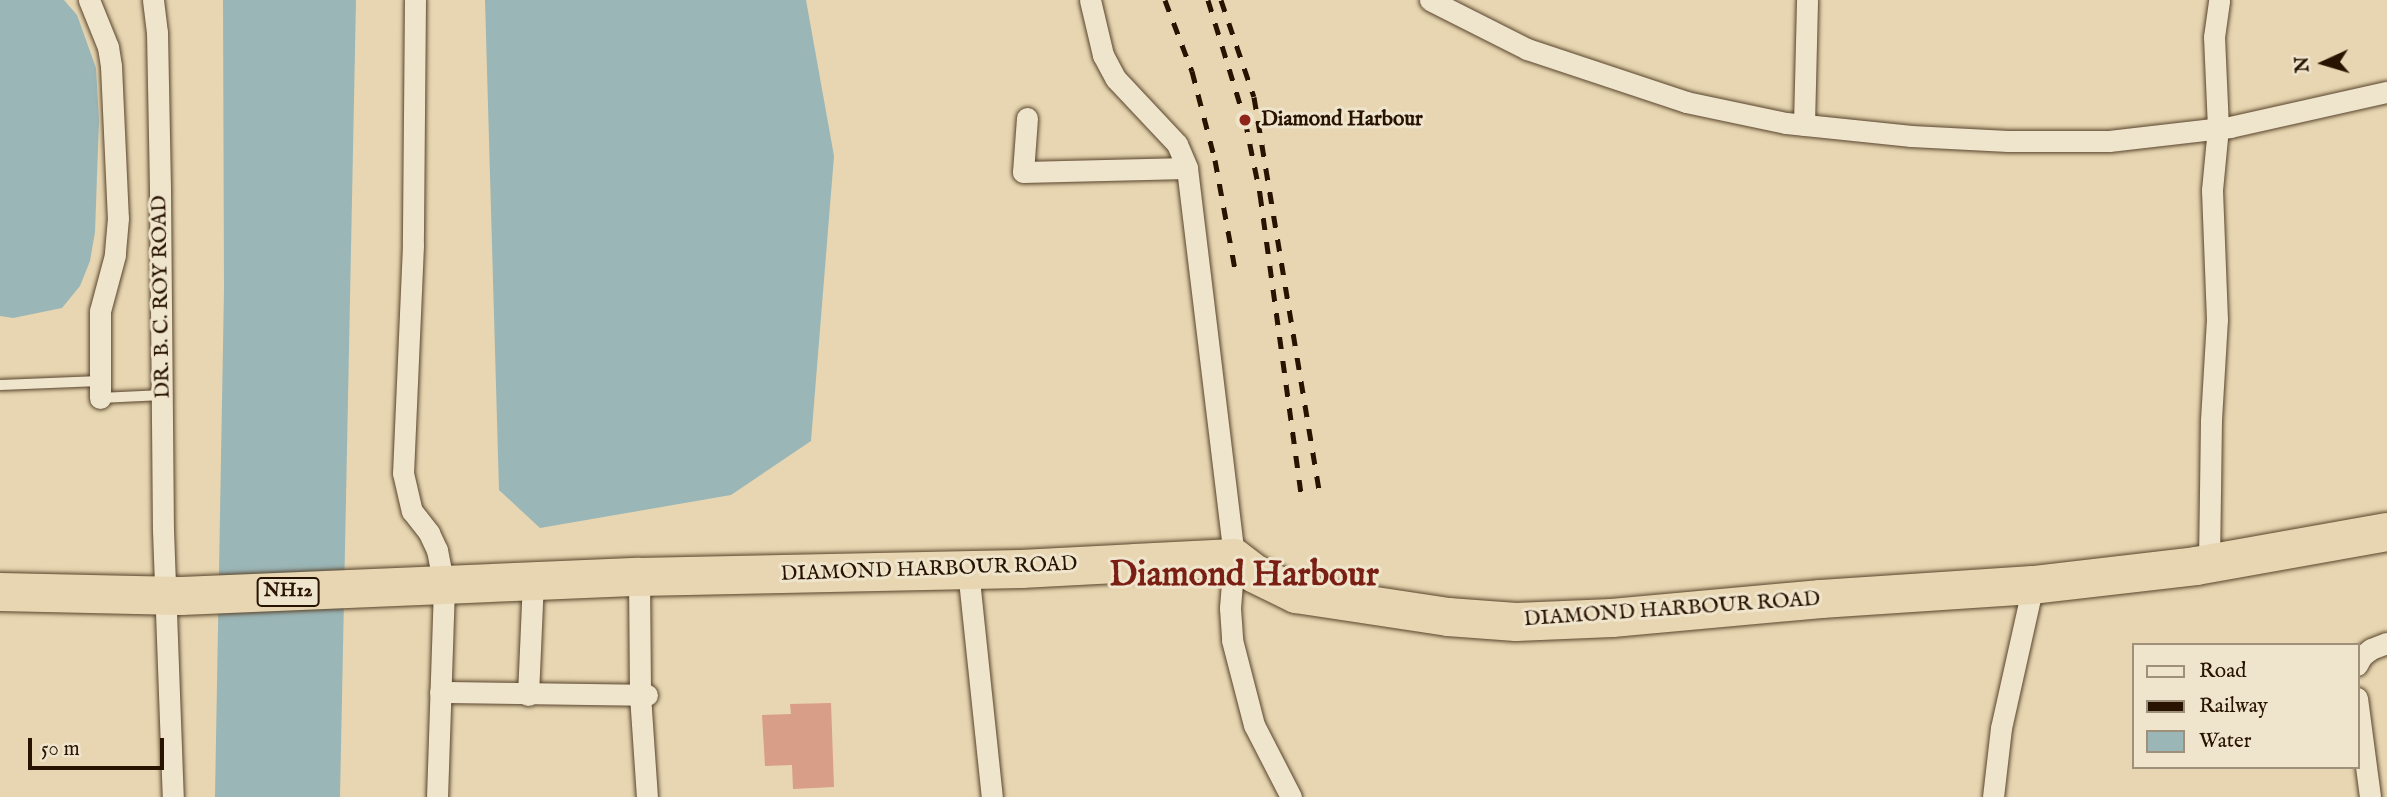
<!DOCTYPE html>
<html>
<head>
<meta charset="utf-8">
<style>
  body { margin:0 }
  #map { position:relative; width:2387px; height:797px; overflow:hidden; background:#e7d6b1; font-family:"IM FELL English",serif }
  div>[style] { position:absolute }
  .water>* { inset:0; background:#9bb6b7 }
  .building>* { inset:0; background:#d89e87 }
  .roads { filter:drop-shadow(0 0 2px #58442c) drop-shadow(0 0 2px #58442c) }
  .lane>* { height:10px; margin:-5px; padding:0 5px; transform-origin:5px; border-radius:5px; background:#efe4cc }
  .street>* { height:21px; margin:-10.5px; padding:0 10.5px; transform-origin:10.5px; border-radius:10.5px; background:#efe4cc }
  .highway>* { height:38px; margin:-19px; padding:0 19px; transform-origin:19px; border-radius:19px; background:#e7d6b1 }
  .rail>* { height:5px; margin-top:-2.5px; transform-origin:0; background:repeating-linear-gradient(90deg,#281300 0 12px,transparent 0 24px) }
  .dots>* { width:19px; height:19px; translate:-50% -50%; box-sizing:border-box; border:4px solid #efe4cc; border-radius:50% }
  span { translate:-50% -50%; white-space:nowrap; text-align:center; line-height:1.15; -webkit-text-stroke:6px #efe4cc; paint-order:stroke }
  .shield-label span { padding:2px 5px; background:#efe4cc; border:2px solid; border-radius:5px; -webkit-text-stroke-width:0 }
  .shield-label { font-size:19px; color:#281300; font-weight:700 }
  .poi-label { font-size:21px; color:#281300; font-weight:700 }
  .left { translate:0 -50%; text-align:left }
  .street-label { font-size:21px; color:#281300 }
  .town-label { font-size:35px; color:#7a1f14; font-weight:700 }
  .legend { position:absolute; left:2132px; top:643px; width:228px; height:126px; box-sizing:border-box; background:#efe4cc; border:2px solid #9f907a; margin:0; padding:9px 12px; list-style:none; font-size:21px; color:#281300 }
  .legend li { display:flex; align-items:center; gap:14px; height:35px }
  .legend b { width:35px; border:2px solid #9f907a }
  .north { position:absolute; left:2289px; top:28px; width:70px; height:70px; -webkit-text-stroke:5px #efe4cc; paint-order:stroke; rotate:266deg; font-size:19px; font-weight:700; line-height:28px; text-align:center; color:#281300 }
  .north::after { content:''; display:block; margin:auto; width:24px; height:32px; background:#281300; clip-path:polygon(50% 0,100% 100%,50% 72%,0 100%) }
  .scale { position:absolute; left:28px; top:738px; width:136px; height:32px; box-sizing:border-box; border:4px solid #281300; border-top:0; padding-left:9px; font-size:21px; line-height:24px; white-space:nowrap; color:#281300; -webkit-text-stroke:5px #efe4cc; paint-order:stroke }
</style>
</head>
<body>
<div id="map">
  <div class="water">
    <div style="clip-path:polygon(0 0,64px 0,77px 15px,96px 68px,99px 120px,95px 232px,90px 261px,80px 286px,62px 308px,13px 318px,0 316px)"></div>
    <div style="clip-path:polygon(223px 0,356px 0,340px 797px,215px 797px,224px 289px)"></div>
    <div style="clip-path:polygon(485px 0,806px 0,834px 156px,811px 441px,731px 495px,540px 528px,499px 490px)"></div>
  </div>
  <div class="building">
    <div style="clip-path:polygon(831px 703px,834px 787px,793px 789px,792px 765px,765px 766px,762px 715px,791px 714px,790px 704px)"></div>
  </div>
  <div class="roads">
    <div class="lane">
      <div style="left:0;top:385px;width:100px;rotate:-2.3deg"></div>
      <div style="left:100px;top:398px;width:63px;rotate:-2.7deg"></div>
    </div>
    <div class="street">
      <div style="left:89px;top:0;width:51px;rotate:68deg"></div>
      <div style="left:108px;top:47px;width:19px;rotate:81deg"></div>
      <div style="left:111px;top:66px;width:152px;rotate:87.4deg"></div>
      <div style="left:118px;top:218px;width:37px;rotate:95deg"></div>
      <div style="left:115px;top:255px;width:58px;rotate:105deg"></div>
      <div style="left:100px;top:311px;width:87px;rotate:90deg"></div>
      <div style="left:153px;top:0;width:32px;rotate:83deg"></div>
      <div style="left:157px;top:32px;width:159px;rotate:88.9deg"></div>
      <div style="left:160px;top:191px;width:339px;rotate:89.5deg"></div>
      <div style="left:163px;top:530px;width:267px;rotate:87.9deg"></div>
      <div style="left:415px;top:0;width:245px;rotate:90.5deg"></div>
      <div style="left:413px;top:245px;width:228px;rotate:92.5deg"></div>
      <div style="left:403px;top:473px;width:39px;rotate:77deg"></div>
      <div style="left:412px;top:511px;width:28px;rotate:52deg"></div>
      <div style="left:429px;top:533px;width:19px;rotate:65deg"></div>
      <div style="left:437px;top:550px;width:38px;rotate:79deg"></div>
      <div style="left:444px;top:587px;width:210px;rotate:91.9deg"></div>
      <div style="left:1090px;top:0;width:57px;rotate:76.7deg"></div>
      <div style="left:1103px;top:55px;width:27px;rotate:62deg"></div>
      <div style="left:1116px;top:79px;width:89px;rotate:46.8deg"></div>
      <div style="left:1177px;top:144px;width:26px;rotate:67deg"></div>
      <div style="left:1187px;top:168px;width:393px;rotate:83.1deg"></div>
      <div style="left:1234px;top:558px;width:50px;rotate:94.6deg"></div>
      <div style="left:1230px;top:608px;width:32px;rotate:86deg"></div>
      <div style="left:1232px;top:640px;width:88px;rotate:75.5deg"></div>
      <div style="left:1254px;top:725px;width:81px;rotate:62.8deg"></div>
      <div style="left:1430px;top:0;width:109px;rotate:26.8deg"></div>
      <div style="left:1527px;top:49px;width:168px;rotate:18.4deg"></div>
      <div style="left:1686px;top:102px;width:102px;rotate:11.9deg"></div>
      <div style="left:1786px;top:123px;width:126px;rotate:5.9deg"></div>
      <div style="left:1911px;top:136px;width:97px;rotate:3deg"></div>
      <div style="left:2008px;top:141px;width:101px"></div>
      <div style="left:2109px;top:141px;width:122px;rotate:-6.6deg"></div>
      <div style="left:2230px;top:127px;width:161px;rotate:-12.6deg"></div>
      <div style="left:1027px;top:118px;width:54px;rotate:94.2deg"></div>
      <div style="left:1023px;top:172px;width:164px;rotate:-1.4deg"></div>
      <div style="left:1804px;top:125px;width:125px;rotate:-88.6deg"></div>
      <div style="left:2209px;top:563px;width:143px;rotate:-89.2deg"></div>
      <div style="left:2211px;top:420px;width:100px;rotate:-86.6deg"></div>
      <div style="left:2217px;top:320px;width:130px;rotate:-92.2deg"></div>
      <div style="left:2212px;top:190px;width:62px;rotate:-84.5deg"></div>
      <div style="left:2218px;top:128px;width:91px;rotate:-92.5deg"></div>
      <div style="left:2214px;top:37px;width:37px;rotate:-82deg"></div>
      <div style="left:968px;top:570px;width:228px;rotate:84deg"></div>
      <div style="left:639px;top:577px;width:118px;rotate:89.5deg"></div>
      <div style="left:640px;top:695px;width:102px;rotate:86.1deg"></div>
      <div style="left:2357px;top:665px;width:10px;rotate:-61deg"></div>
      <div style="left:2362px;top:656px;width:11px;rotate:-38deg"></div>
      <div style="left:2371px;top:649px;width:17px;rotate:-21deg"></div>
      <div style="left:440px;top:692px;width:207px;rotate:0.8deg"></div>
      <div style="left:528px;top:695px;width:113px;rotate:-87.5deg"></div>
      <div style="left:2357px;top:698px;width:100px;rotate:82.5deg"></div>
      <div style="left:1993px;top:797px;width:69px;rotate:-83.4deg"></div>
      <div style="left:2001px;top:728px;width:147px;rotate:-77.4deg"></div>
    </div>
    <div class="highway">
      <div style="left:0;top:592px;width:181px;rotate:1.3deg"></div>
      <div style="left:181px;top:596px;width:458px;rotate:-2.4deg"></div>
      <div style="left:639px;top:577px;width:382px;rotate:-1.2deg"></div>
      <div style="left:1021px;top:569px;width:213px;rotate:-3deg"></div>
      <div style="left:1234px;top:558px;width:26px;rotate:37deg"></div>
      <div style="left:1255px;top:574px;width:46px;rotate:26deg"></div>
      <div style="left:1296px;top:594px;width:154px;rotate:8.6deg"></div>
      <div style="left:1448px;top:617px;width:68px;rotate:4.2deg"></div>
      <div style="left:1516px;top:622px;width:96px;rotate:-2.4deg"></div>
      <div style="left:1612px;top:618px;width:210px;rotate:-5.2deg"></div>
      <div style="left:1821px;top:599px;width:212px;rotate:-3.8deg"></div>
      <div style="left:2033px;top:585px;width:164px;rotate:-6.6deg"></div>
      <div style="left:2196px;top:566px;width:194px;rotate:-10.1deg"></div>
    </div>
  </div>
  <div class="rail">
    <div style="left:1165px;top:0;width:76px;rotate:69.2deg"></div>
    <div style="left:1192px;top:71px;width:92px;rotate:75.5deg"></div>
    <div style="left:1215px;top:160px;width:116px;rotate:79.6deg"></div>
    <div style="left:1208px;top:0;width:126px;rotate:72.9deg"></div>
    <div style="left:1245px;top:120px;width:76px;rotate:78.5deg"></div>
    <div style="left:1260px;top:194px;width:303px;rotate:82.2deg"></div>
    <div style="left:1221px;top:0;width:102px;rotate:71.2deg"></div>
    <div style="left:1254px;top:97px;width:397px;rotate:80.6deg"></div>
  </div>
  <div class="dots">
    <div style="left:1245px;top:120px;background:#8f2418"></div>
  </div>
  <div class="shield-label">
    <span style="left:288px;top:592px">NH12</span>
  </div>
  <div class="poi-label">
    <span class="left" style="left:1261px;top:120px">Diamond Harbour</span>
  </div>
  <div class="street-label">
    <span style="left:162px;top:297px;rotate:-91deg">DR. B. C. ROY ROAD</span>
    <span style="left:929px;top:570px;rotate:-2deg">DIAMOND HARBOUR ROAD</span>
    <span style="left:1672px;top:610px;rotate:-4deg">DIAMOND HARBOUR ROAD</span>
  </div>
  <div class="town-label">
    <span style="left:1244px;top:576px">Diamond Harbour</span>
  </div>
  <ul class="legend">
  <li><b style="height:9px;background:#efe4cc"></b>Road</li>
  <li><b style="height:9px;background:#281300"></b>Railway</li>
  <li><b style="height:19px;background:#9bb6b7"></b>Water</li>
  </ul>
  <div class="north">N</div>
  <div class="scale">50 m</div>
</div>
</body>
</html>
